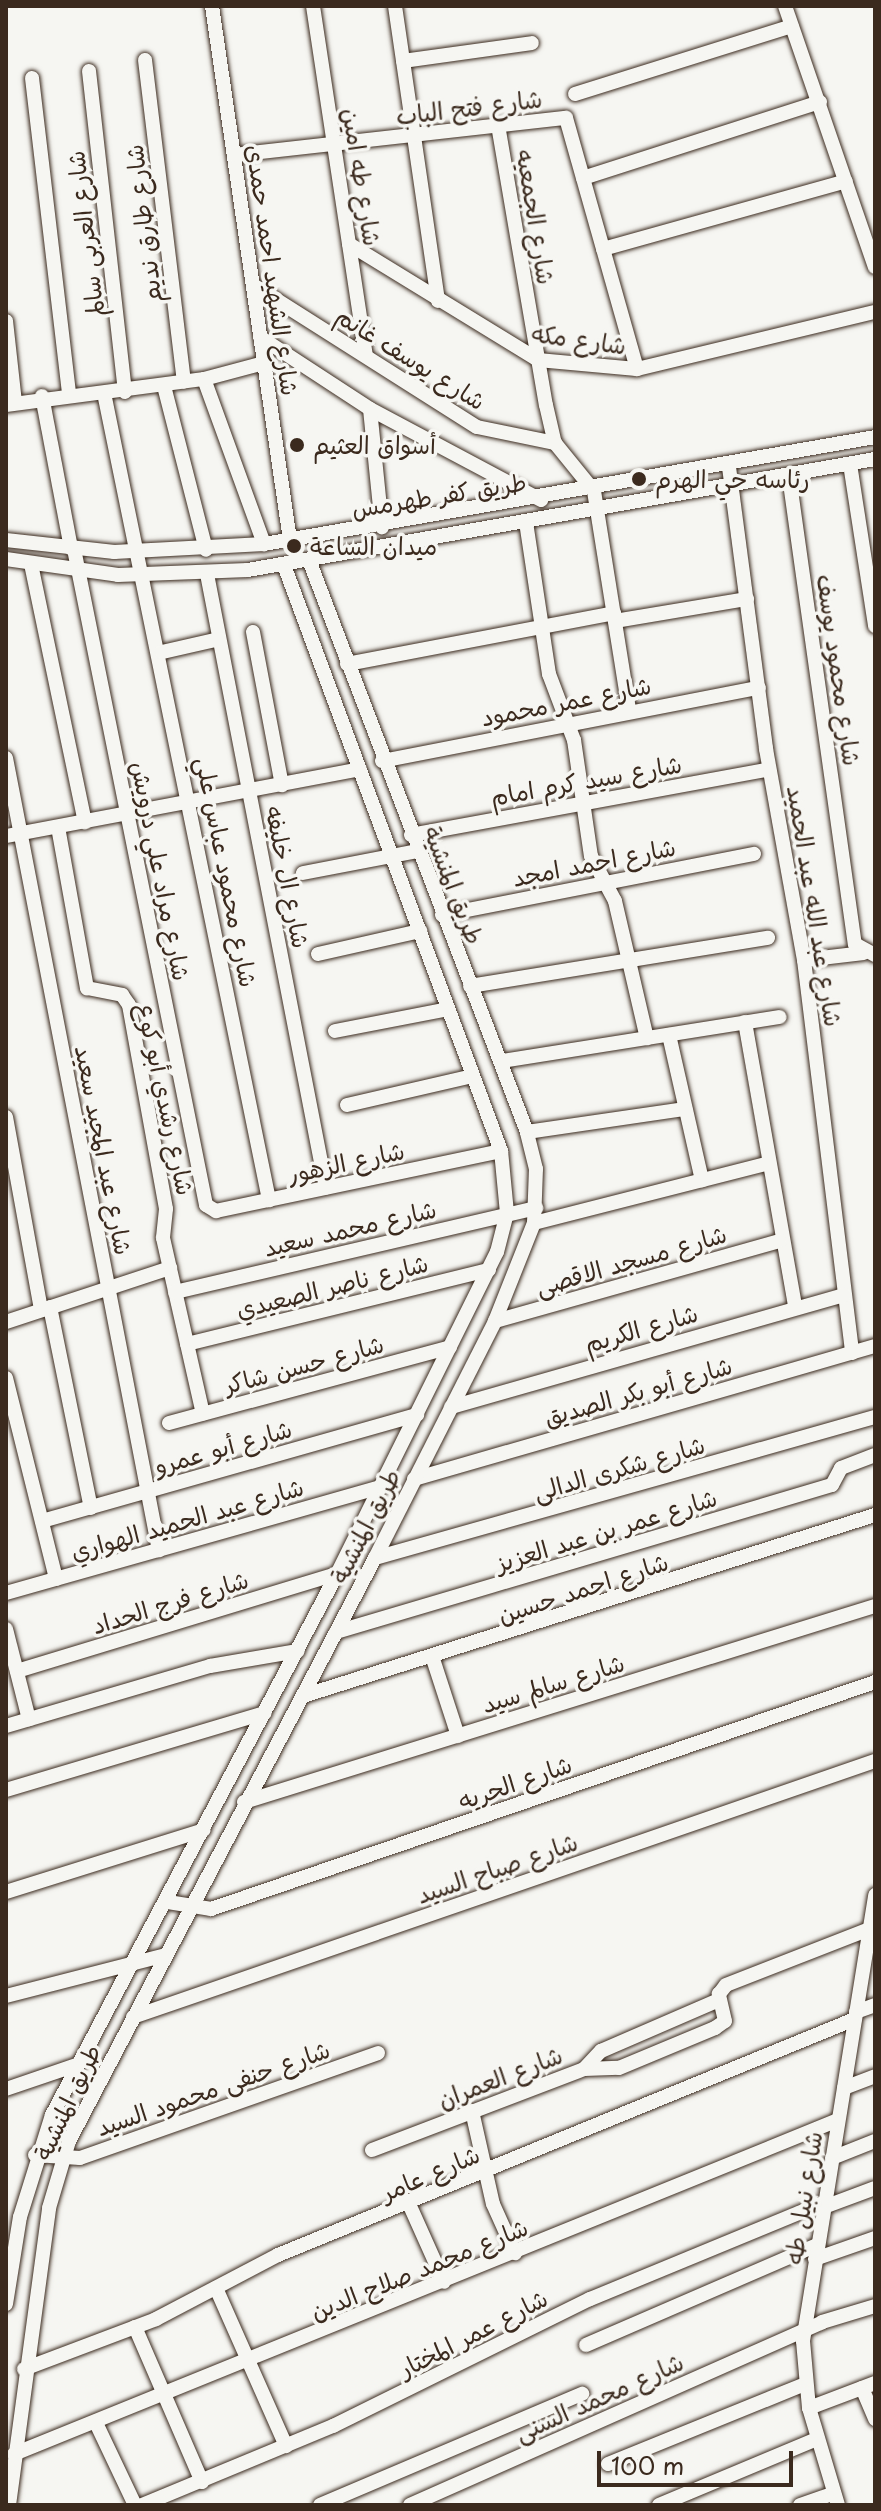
<!DOCTYPE html>
<html>
<head>
<meta charset="utf-8">
<style>
  body { margin:0 }
  #map { position:relative; width:881px; height:2511px; overflow:hidden; background:#f6f6f2; font-family:"Playpen Sans","Playpen Sans Arabic",sans-serif }
  div>[style] { position:absolute }
  .roads { filter:drop-shadow(0 0 2px #3b2a1e) drop-shadow(0 0 2px #3b2a1e) }
  .minor>* { height:14px; margin:-7px; padding:0 7px; transform-origin:7px; border-radius:7px; background:#f6f6f2 }
  .dots>* { width:22px; height:22px; translate:-50% -50%; box-sizing:border-box; border:4px solid #f6f6f2; border-radius:50% }
  span { translate:-50% -50%; white-space:nowrap; text-align:center; line-height:1.15; -webkit-text-stroke:7px #f6f6f2; paint-order:stroke }
  .street-label { font-size:24px; color:#3b2a1e }
  .poi-label { font-size:24px; color:#3b2a1e }
  .left { translate:0 -50%; text-align:left }
  .frame { position:absolute; inset:0; border:8px solid #3b2a1e; pointer-events:none }
  .scale { position:absolute; left:597px; top:2451px; width:196px; height:36px; box-sizing:border-box; border:4px solid #3b2a1e; border-top:0; padding-left:10px; font-size:24px; line-height:28px; white-space:nowrap; color:#3b2a1e; -webkit-text-stroke:6px #f6f6f2; paint-order:stroke }
</style>
</head>
<body>
<div id="map">
  <div class="roads">
    <div class="minor">
      <div style="left:212px;top:6px;width:540px;rotate:81.69deg"></div>
      <div style="left:313px;top:6px;width:353px;rotate:81.4deg"></div>
      <div style="left:395px;top:6px;width:298px;rotate:81.7deg"></div>
      <div style="left:785px;top:6px;width:276px;rotate:71deg"></div>
      <div style="left:145px;top:60px;width:324px;rotate:83.1deg"></div>
      <div style="left:403px;top:61px;width:130px;rotate:-7.9deg"></div>
      <div style="left:89px;top:71px;width:323px;rotate:83.6deg"></div>
      <div style="left:32px;top:78px;width:319px;rotate:83.3deg"></div>
      <div style="left:575px;top:94px;width:227px;rotate:-17.4deg"></div>
      <div style="left:498px;top:125px;width:284px;rotate:80.3deg"></div>
      <div style="left:546px;top:405px;width:39px;rotate:77deg"></div>
      <div style="left:555px;top:443px;width:62px;rotate:50.9deg"></div>
      <div style="left:594px;top:491px;width:222px;rotate:80.9deg"></div>
      <div style="left:234px;top:155px;width:334px;rotate:-6.4deg"></div>
      <div style="left:566px;top:118px;width:261px;rotate:74.2deg"></div>
      <div style="left:583px;top:178px;width:249px;rotate:-17.8deg"></div>
      <div style="left:349px;top:244px;width:222px;rotate:31.5deg"></div>
      <div style="left:538px;top:360px;width:99px;rotate:5.2deg"></div>
      <div style="left:637px;top:369px;width:245px;rotate:-13.5deg"></div>
      <div style="left:603px;top:249px;width:252px;rotate:-15.6deg"></div>
      <div style="left:253px;top:285px;width:265px;rotate:32.4deg"></div>
      <div style="left:477px;top:427px;width:80px;rotate:11.6deg"></div>
      <div style="left:6px;top:321px;width:81px;rotate:83.7deg"></div>
      <div style="left:260px;top:337px;width:131px;rotate:33.2deg"></div>
      <div style="left:370px;top:409px;width:194px;rotate:28deg"></div>
      <div style="left:204px;top:379px;width:176px;rotate:70deg"></div>
      <div style="left:164px;top:386px;width:169px;rotate:75.6deg"></div>
      <div style="left:104px;top:393px;width:824px;rotate:78.44deg"></div>
      <div style="left:42px;top:396px;width:155px;rotate:79.2deg"></div>
      <div style="left:6px;top:405px;width:200px;rotate:-7.5deg"></div>
      <div style="left:204px;top:379px;width:62px;rotate:-14.9deg"></div>
      <div style="left:370px;top:409px;width:119px;rotate:84.2deg"></div>
      <div style="left:850px;top:464px;width:164px;rotate:81.2deg"></div>
      <div style="left:729px;top:467px;width:284px;rotate:82.5deg"></div>
      <div style="left:766px;top:749px;width:214px;rotate:79.8deg"></div>
      <div style="left:804px;top:960px;width:396px;rotate:83deg"></div>
      <div style="left:789px;top:476px;width:473px;rotate:82deg"></div>
      <div style="left:855px;top:944px;width:23px;rotate:29deg"></div>
      <div style="left:526px;top:522px;width:154px;rotate:81.4deg"></div>
      <div style="left:549px;top:674px;width:71px;rotate:69.3deg"></div>
      <div style="left:574px;top:740px;width:117px;rotate:81.7deg"></div>
      <div style="left:591px;top:856px;width:51px;rotate:61.9deg"></div>
      <div style="left:615px;top:901px;width:141px;rotate:76.9deg"></div>
      <div style="left:6px;top:540px;width:109px;rotate:6.3deg"></div>
      <div style="left:114px;top:552px;width:150px;rotate:-3.1deg"></div>
      <div style="left:264px;top:544px;width:620px;rotate:-9.93deg"></div>
      <div style="left:74px;top:549px;width:669px;rotate:78.62deg"></div>
      <div style="left:206px;top:1205px;width:12px;rotate:31deg"></div>
      <div style="left:216px;top:1211px;width:291px;rotate:-11.9deg"></div>
      <div style="left:6px;top:559px;width:113px;rotate:8.1deg"></div>
      <div style="left:118px;top:575px;width:130px;rotate:-2.2deg"></div>
      <div style="left:248px;top:570px;width:637px;rotate:-10.04deg"></div>
      <div style="left:31px;top:564px;width:264px;rotate:78.2deg"></div>
      <div style="left:207px;top:574px;width:625px;rotate:79.03deg"></div>
      <div style="left:615px;top:621px;width:134px;rotate:-9.5deg"></div>
      <div style="left:253px;top:632px;width:156px;rotate:79.3deg"></div>
      <div style="left:162px;top:652px;width:58px;rotate:-12.8deg"></div>
      <div style="left:347px;top:664px;width:272px;rotate:-10.8deg"></div>
      <div style="left:6px;top:758px;width:807px;rotate:79.07deg"></div>
      <div style="left:382px;top:761px;width:384px;rotate:-11deg"></div>
      <div style="left:58px;top:827px;width:164px;rotate:79.8deg"></div>
      <div style="left:87px;top:988px;width:36px;rotate:11deg"></div>
      <div style="left:122px;top:995px;width:12px;rotate:55deg"></div>
      <div style="left:129px;top:1005px;width:207px;rotate:79.7deg"></div>
      <div style="left:166px;top:1209px;width:29px;rotate:96deg"></div>
      <div style="left:163px;top:1238px;width:180px;rotate:77.2deg"></div>
      <div style="left:411px;top:835px;width:364px;rotate:-10.4deg"></div>
      <div style="left:6px;top:836px;width:360px;rotate:-10.7deg"></div>
      <div style="left:303px;top:873px;width:116px;rotate:-10.9deg"></div>
      <div style="left:442px;top:915px;width:318px;rotate:-11.1deg"></div>
      <div style="left:318px;top:954px;width:105px;rotate:-12.7deg"></div>
      <div style="left:804px;top:960px;width:60px;rotate:-6.7deg"></div>
      <div style="left:470px;top:986px;width:302px;rotate:-9.2deg"></div>
      <div style="left:745px;top:1022px;width:288px;rotate:80deg"></div>
      <div style="left:335px;top:1031px;width:115px;rotate:-11deg"></div>
      <div style="left:669px;top:1035px;width:149px;rotate:77.2deg"></div>
      <div style="left:502px;top:1061px;width:281px;rotate:-9deg"></div>
      <div style="left:347px;top:1105px;width:129px;rotate:-13deg"></div>
      <div style="left:6px;top:1117px;width:196px;rotate:79.7deg"></div>
      <div style="left:527px;top:1132px;width:160px;rotate:-8.3deg"></div>
      <div style="left:534px;top:1223px;width:238px;rotate:-14.3deg"></div>
      <div style="left:175px;top:1292px;width:371px;rotate:-13.1deg"></div>
      <div style="left:50px;top:1307px;width:205px;rotate:78.5deg"></div>
      <div style="left:495px;top:1321px;width:295px;rotate:-15.7deg"></div>
      <div style="left:6px;top:1322px;width:173px;rotate:-18.2deg"></div>
      <div style="left:187px;top:1344px;width:311px;rotate:-13.8deg"></div>
      <div style="left:6px;top:1378px;width:207px;rotate:76deg"></div>
      <div style="left:451px;top:1407px;width:409px;rotate:-15.9deg"></div>
      <div style="left:169px;top:1423px;width:291px;rotate:-15.1deg"></div>
      <div style="left:414px;top:1479px;width:480px;rotate:-16.1deg"></div>
      <div style="left:42px;top:1521px;width:390px;rotate:-15.8deg"></div>
      <div style="left:375px;top:1558px;width:520px;rotate:-15.75deg"></div>
      <div style="left:6px;top:1593px;width:390px;rotate:-15.8deg"></div>
      <div style="left:6px;top:1629px;width:93px;rotate:75.7deg"></div>
      <div style="left:336px;top:1632px;width:517px;rotate:-16.51deg"></div>
      <div style="left:832px;top:1485px;width:19px;rotate:-62deg"></div>
      <div style="left:841px;top:1468px;width:36px;rotate:-21deg"></div>
      <div style="left:433px;top:1659px;width:81px;rotate:72deg"></div>
      <div style="left:17px;top:1671px;width:334px;rotate:-16.9deg"></div>
      <div style="left:303px;top:1696px;width:600px;rotate:-17.56deg"></div>
      <div style="left:6px;top:1726px;width:213px;rotate:-16.4deg"></div>
      <div style="left:210px;top:1666px;width:89px;rotate:-9.7deg"></div>
      <div style="left:6px;top:1790px;width:270px;rotate:-16.6deg"></div>
      <div style="left:244px;top:1802px;width:661px;rotate:-17.26deg"></div>
      <div style="left:6px;top:1892px;width:207px;rotate:-17.4deg"></div>
      <div style="left:168px;top:1902px;width:44px;rotate:9.2deg"></div>
      <div style="left:211px;top:1909px;width:702px;rotate:-18.87deg"></div>
      <div style="left:6px;top:1996px;width:165px;rotate:-14.4deg"></div>
      <div style="left:856px;top:2012px;width:20px;rotate:-20deg"></div>
      <div style="left:133px;top:2017px;width:785px;rotate:-19.04deg"></div>
      <div style="left:584px;top:2069px;width:25px;rotate:-47deg"></div>
      <div style="left:601px;top:2051px;width:129px;rotate:-23.4deg"></div>
      <div style="left:844px;top:2088px;width:33px;rotate:-21deg"></div>
      <div style="left:6px;top:2089px;width:74px;rotate:-18.9deg"></div>
      <div style="left:472px;top:2111px;width:95px;rotate:77.3deg"></div>
      <div style="left:493px;top:2204px;width:54px;rotate:65.8deg"></div>
      <div style="left:372px;top:2150px;width:227px;rotate:-20.9deg"></div>
      <div style="left:584px;top:2069px;width:35px;rotate:-2deg"></div>
      <div style="left:619px;top:2068px;width:104px;rotate:-22.6deg"></div>
      <div style="left:715px;top:2028px;width:12px;rotate:-35deg"></div>
      <div style="left:725px;top:2021px;width:28px;rotate:-103deg"></div>
      <div style="left:719px;top:1994px;width:11px;rotate:-52deg"></div>
      <div style="left:726px;top:1985px;width:160px;rotate:-21.3deg"></div>
      <div style="left:35px;top:2155px;width:45px;rotate:3.8deg"></div>
      <div style="left:80px;top:2158px;width:316px;rotate:-19.4deg"></div>
      <div style="left:832px;top:2158px;width:46px;rotate:-21.6deg"></div>
      <div style="left:410px;top:2206px;width:83px;rotate:65.9deg"></div>
      <div style="left:824px;top:2207px;width:54px;rotate:-20.4deg"></div>
      <div style="left:815px;top:2259px;width:64px;rotate:-19.3deg"></div>
      <div style="left:216px;top:2288px;width:173px;rotate:66.1deg"></div>
      <div style="left:6px;top:2304px;width:88px;rotate:-80.9deg"></div>
      <div style="left:20px;top:2217px;width:107px;rotate:-72.6deg"></div>
      <div style="left:52px;top:2115px;width:611px;rotate:-62.22deg"></div>
      <div style="left:337px;top:1574px;width:360px;rotate:-63.6deg"></div>
      <div style="left:497px;top:1252px;width:40px;rotate:-75.6deg"></div>
      <div style="left:507px;top:1213px;width:62px;rotate:-95.5deg"></div>
      <div style="left:501px;top:1151px;width:625px;rotate:-110.32deg"></div>
      <div style="left:135px;top:2327px;width:169px;rotate:66.6deg"></div>
      <div style="left:586px;top:2345px;width:252px;rotate:-23.4deg"></div>
      <div style="left:24px;top:2369px;width:141px;rotate:-20.7deg"></div>
      <div style="left:156px;top:2319px;width:138px;rotate:-27.7deg"></div>
      <div style="left:278px;top:2255px;width:623px;rotate:-22.25deg"></div>
      <div style="left:862px;top:2388px;width:34px;rotate:67deg"></div>
      <div style="left:809px;top:2408px;width:71px;rotate:-20.7deg"></div>
      <div style="left:97px;top:2425px;width:89px;rotate:64.6deg"></div>
      <div style="left:14px;top:2454px;width:889px;rotate:-22.06deg"></div>
      <div style="left:608px;top:2464px;width:213px;rotate:-22.1deg"></div>
      <div style="left:9px;top:2505px;width:300px;rotate:-82.3deg"></div>
      <div style="left:49px;top:2208px;width:70px;rotate:-73.4deg"></div>
      <div style="left:69px;top:2141px;width:658px;rotate:-62.31deg"></div>
      <div style="left:375px;top:1558px;width:266px;rotate:-63.1deg"></div>
      <div style="left:495px;top:1321px;width:105px;rotate:-68.3deg"></div>
      <div style="left:534px;top:1223px;width:54px;rotate:-87.9deg"></div>
      <div style="left:536px;top:1169px;width:38px;rotate:-104deg"></div>
      <div style="left:527px;top:1132px;width:612px;rotate:-110.86deg"></div>
      <div style="left:142px;top:2505px;width:207px;rotate:-22.5deg"></div>
      <div style="left:333px;top:2426px;width:287px;rotate:-26.3deg"></div>
      <div style="left:590px;top:2299px;width:254px;rotate:-22.4deg"></div>
      <div style="left:320px;top:2505px;width:285px;rotate:-23deg"></div>
      <div style="left:410px;top:2505px;width:451px;rotate:-23.9deg"></div>
      <div style="left:822px;top:2322px;width:55px;rotate:-16.8deg"></div>
      <div style="left:659px;top:2505px;width:171px;rotate:-22.7deg"></div>
      <div style="left:800px;top:2505px;width:36px;rotate:-19deg"></div>
      <div style="left:838px;top:2505px;width:101px;rotate:-106.6deg"></div>
      <div style="left:809px;top:2408px;width:67px;rotate:-95.1deg"></div>
      <div style="left:803px;top:2341px;width:452px;rotate:-80.8deg"></div>
    </div>
  </div>
  <div class="dots">
    <div style="left:297px;top:445px;background:#3b2a1e"></div>
    <div style="left:639px;top:479px;background:#3b2a1e"></div>
    <div style="left:294px;top:546px;background:#3b2a1e"></div>
  </div>
  <div class="street-label">
    <span style="left:469px;top:107px;rotate:-7deg">شارع فتح الباب</span>
    <span style="left:362px;top:177px;rotate:81deg">شارع طه امين</span>
    <span style="left:536px;top:217px;rotate:81deg">شارع الجمعيه</span>
    <span style="left:143px;top:224px;rotate:-97deg">شارع طارق نديم</span>
    <span style="left:85px;top:234px;rotate:-97deg">شارع العربى سالم</span>
    <span style="left:273px;top:270px;rotate:82deg">شارع الشهيد احمد حمدى</span>
    <span style="left:579px;top:339px;rotate:8deg">شارع مكه</span>
    <span style="left:411px;top:358px;rotate:32deg">شارع يوسف غانم</span>
    <span style="left:439px;top:495px;rotate:-9deg">طريق كفر طهرمس</span>
    <span style="left:839px;top:670px;rotate:82deg">شارع محمود يوسف</span>
    <span style="left:566px;top:701px;rotate:-11deg">شارع عمر محمود</span>
    <span style="left:586px;top:780px;rotate:-10deg">شارع سيد كرم امام</span>
    <span style="left:594px;top:862px;rotate:-11deg">شارع احمد امجد</span>
    <span style="left:161px;top:871px;rotate:79deg">شارع مراد علي درويش</span>
    <span style="left:227px;top:872px;rotate:79deg">شارع محمود عباس علي</span>
    <span style="left:288px;top:877px;rotate:79deg">شارع ال خليفه</span>
    <span style="left:454px;top:885px;rotate:69deg">طريق المنشية</span>
    <span style="left:815px;top:906px;rotate:81deg">شارع عبد الله عبد الحميد</span>
    <span style="left:166px;top:1099px;rotate:78deg">شارع رشدي أبو كوع</span>
    <span style="left:104px;top:1150px;rotate:79deg">شارع عبد المجيد سعيد</span>
    <span style="left:346px;top:1162px;rotate:-12deg">شارع الزهور</span>
    <span style="left:350px;top:1228px;rotate:-13deg">شارع محمد سعيد</span>
    <span style="left:631px;top:1260px;rotate:-16deg">شارع مسجد الاقصى</span>
    <span style="left:332px;top:1286px;rotate:-14deg">شارع ناصر الصعيدي</span>
    <span style="left:641px;top:1328px;rotate:-16deg">شارع الكريم</span>
    <span style="left:304px;top:1364px;rotate:-15deg">شارع حسن شاكر</span>
    <span style="left:638px;top:1391px;rotate:-16deg">شارع أبو بكر الصديق</span>
    <span style="left:223px;top:1447px;rotate:-16deg">شارع أبو عمرو</span>
    <span style="left:619px;top:1468px;rotate:-16deg">شارع شكرى الدالى</span>
    <span style="left:187px;top:1519px;rotate:-16deg">شارع عبد الحميد الهواري</span>
    <span style="left:365px;top:1526px;rotate:-63deg">طريق المنشية</span>
    <span style="left:606px;top:1530px;rotate:-17deg">شارع عمر بن عبد العزيز</span>
    <span style="left:583px;top:1588px;rotate:-18deg">شارع احمد حسين</span>
    <span style="left:170px;top:1602px;rotate:-17deg">شارع فرج الحداد</span>
    <span style="left:553px;top:1683px;rotate:-17deg">شارع سالم سيد</span>
    <span style="left:515px;top:1782px;rotate:-19deg">شارع الحريه</span>
    <span style="left:497px;top:1868px;rotate:-19deg">شارع صباح السيد</span>
    <span style="left:500px;top:2077px;rotate:-21deg">شارع العمران</span>
    <span style="left:213px;top:2088px;rotate:-19deg">شارع حنفى محمود السيد</span>
    <span style="left:67px;top:2102px;rotate:-65deg">طريق المنشية</span>
    <span style="left:430px;top:2173px;rotate:-23deg">شارع عامر</span>
    <span style="left:803px;top:2198px;rotate:-81deg">شارع نبيل طه</span>
    <span style="left:419px;top:2269px;rotate:-22deg">شارع محمد صلاح الدين</span>
    <span style="left:473px;top:2333px;rotate:-27deg">شارع عمر المختار</span>
    <span style="left:599px;top:2397px;rotate:-24deg">شارع محمد السنى</span>
  </div>
  <div class="poi-label">
    <span class="left" style="left:313px;top:445px">أسواق العثيم</span>
    <span class="left" style="left:655px;top:479px">رئاسه حي الهرم</span>
    <span class="left" style="left:310px;top:546px">ميدان الساعة</span>
  </div>
  <div class="frame"></div>
  <div class="scale">100 m</div>
</div>
</body>
</html>
